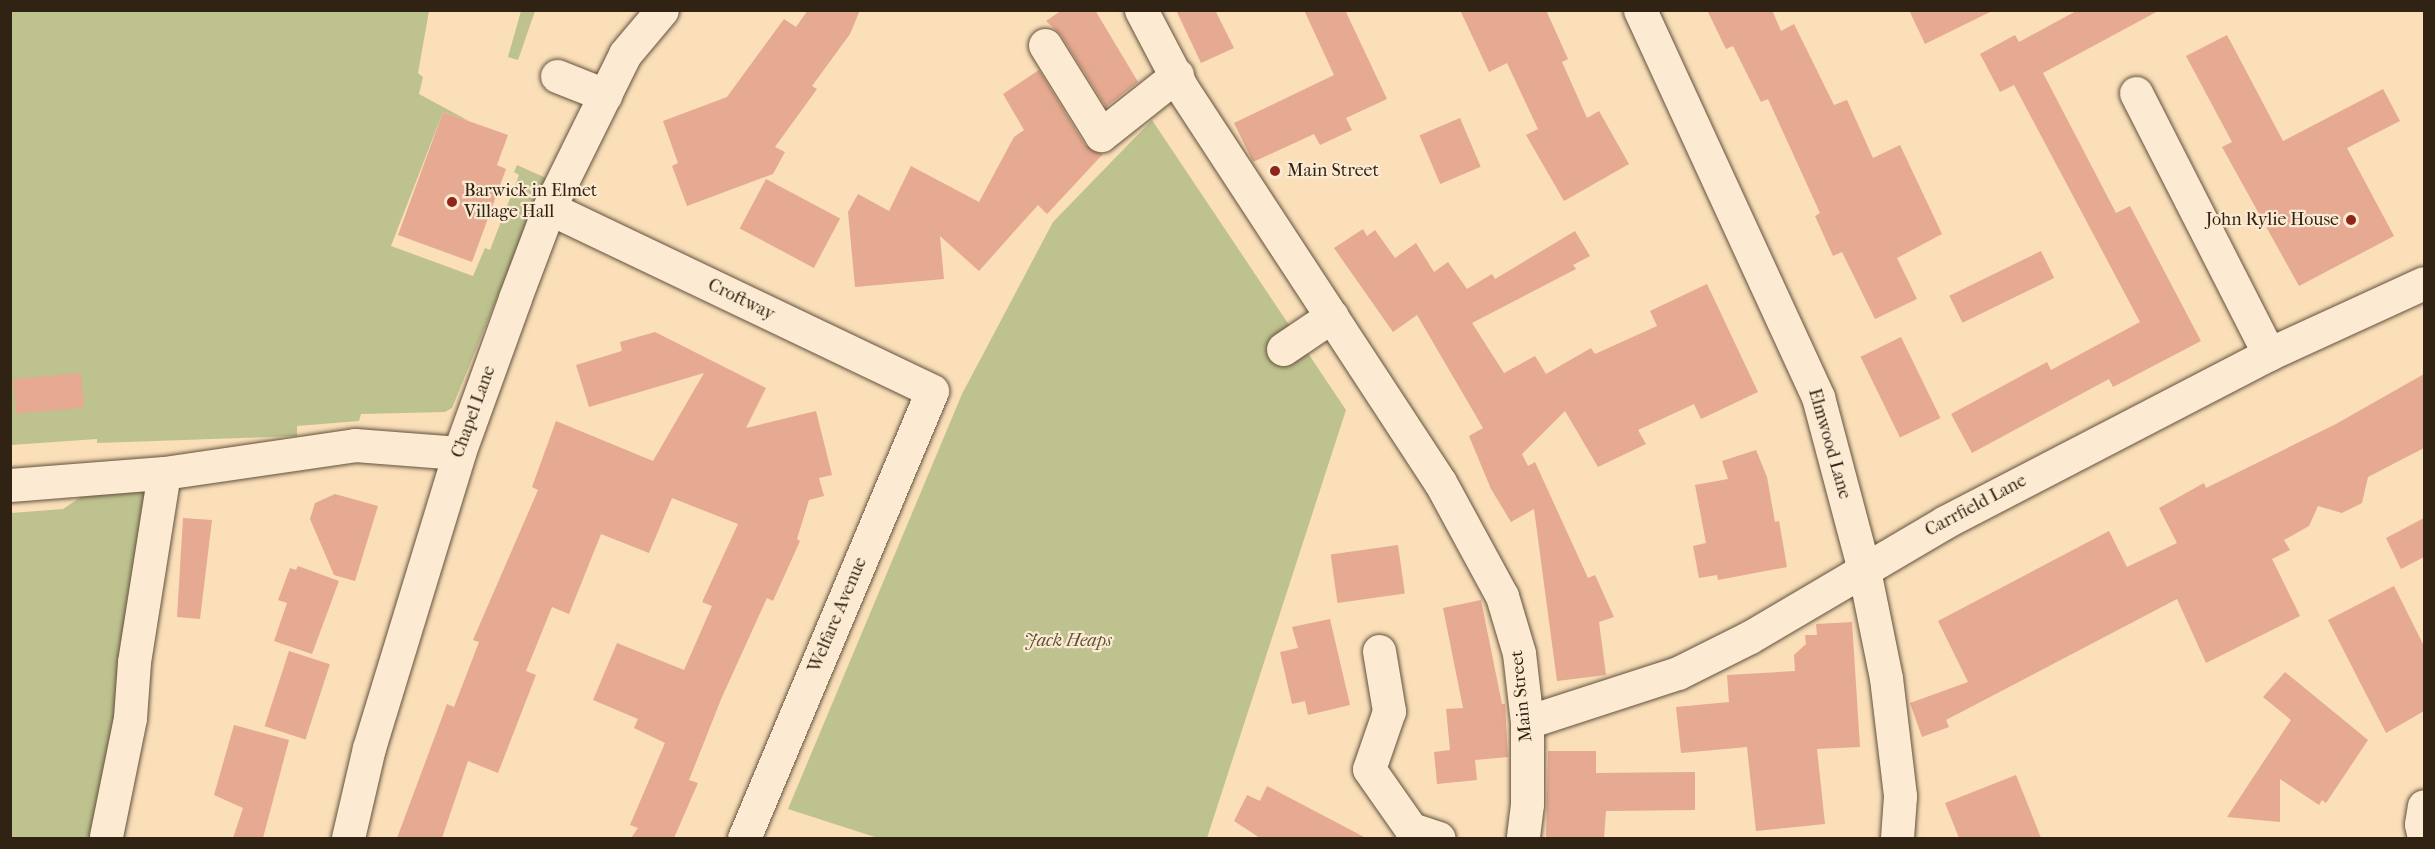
<!DOCTYPE html>
<html>
<head>
<meta charset="utf-8">
<style>
  body { margin:0 }
  #map { position:relative; width:2435px; height:849px; overflow:hidden; background:#fadfb9; font-family:"IM FELL French Canon",serif }
  div>[style] { position:absolute }
  .green>* { inset:0; background:#bec28f }
  .building>* { inset:0; background:#e6a991; transform-origin:0 0 }
  .roads { filter:drop-shadow(0 0 2px #63523d) drop-shadow(0 0 2px #63523d) }
  .minor>* { height:33px; margin:-16.5px; padding:0 16.5px; transform-origin:16.5px; border-radius:16.5px; background:#fcead2 }
  .dots>* { width:16px; height:16px; translate:-50% -50%; box-sizing:border-box; border:3px solid #fcead2; border-radius:50% }
  span { translate:-50% -50%; white-space:nowrap; text-align:center; line-height:1.15; -webkit-text-stroke:4.5px #fcead2; paint-order:stroke }
  .poi-label { font-size:18px; color:#312314 }
  .left { translate:0 -50%; text-align:left }
  .right { translate:-100% -50%; text-align:right }
  .street-label { font-size:18px; color:#312314 }
  .park-label { font-size:18px; color:#5b5339; font-style:italic }
  .frame { position:absolute; inset:0; border:12px solid #312314; pointer-events:none }
</style>
</head>
<body>
<div id="map">
  <div class="green">
    <div style="clip-path:polygon(10px 11px,429px 11px,418px 73px,423px 77px,419px 94px,469px 121px,443px 112px,391px 246px,473px 276px,485px 248px,490px 250px,519px 175px,514px 172px,517px 165px,546px 178px,452px 408px,445px 412px,361px 414px,359px 421px,297px 426px,297px 436px,97px 443px,97px 439px,11px 445px)"></div>
    <div style="clip-path:polygon(521px 11px,535px 11px,518px 60px,508px 57px)"></div>
    <div style="clip-path:polygon(1152px 120px,1346px 410px,1207px 838px,878px 838px,788px 809px,962px 394px,1053px 222px)"></div>
    <div style="clip-path:polygon(155px 487px,101px 838px,11px 838px,11px 513px,63px 509px,90px 491px)"></div>
  </div>
  <div class="building">
    <div style="clip-path:polygon(808px 10px,860px 10px,850px 34px,812px 86px,817px 89px,775px 147px,785px 152px,773px 174px,687px 206px,672px 166px,678px 163px,663px 121px,727px 97px,784px 19px,796px 27px)"></div>
    <div style="clip-path:polygon(1062px 10px,1095px 10px,1138px 82px,1106px 107px,1061px 35px,1046px 21px)"></div>
    <div style="clip-path:polygon(1176px 10px,1215px 10px,1234px 48px,1201px 63px)"></div>
    <div style="clip-path:polygon(1304px 10px,1345px 10px,1387px 99px,1346px 118px,1352px 130px,1320px 145px,1314px 134px,1253px 162px,1234px 123px,1334px 75px)"></div>
    <div style="clip-path:polygon(1460px 10px,1546px 10px,1568px 59px,1562px 62px,1587px 118px,1599px 111px,1629px 164px,1564px 201px,1526px 135px,1538px 129px,1507px 63px,1489px 72px)"></div>
    <div style="clip-path:polygon(1707px 10px,1772px 10px,1781px 31px,1794px 24px,1834px 105px,1847px 100px,1873px 158px,1900px 145px,1942px 234px,1897px 258px,1917px 299px,1875px 319px,1842px 252px,1833px 256px,1815px 216px,1820px 213px,1768px 99px,1761px 102px,1733px 46px,1726px 49px)"></div>
    <div style="clip-path:polygon(1909px 10px,1994px 10px,1925px 44px)"></div>
    <div style="clip-path:polygon(2078px 10px,2160px 10px,2043px 73px,2116px 213px,2130px 206px,2201px 341px,2113px 387px,2109px 379px,1972px 453px,1951px 414px,2047px 362px,2051px 370px,2140px 322px,2014px 85px,2000px 92px,1980px 54px,2015px 35px,2019px 42px)"></div>
    <div style="clip-path:polygon(2227px 35px,2283px 141px,2383px 89px,2400px 121px,2347px 148px,2394px 236px,2299px 286px,2222px 147px,2232px 142px,2186px 56px)"></div>
    <div style="clip-path:polygon(1039px 70px,1085px 145px,1103px 154px,1047px 214px,1038px 205px,979px 271px,940px 236px,944px 279px,855px 287px,848px 212px,858px 194px,889px 211px,911px 166px,979px 202px,1014px 137px,1024px 130px,1003px 94px)"></div>
    <div style="clip-path:polygon(443px 112px,508px 135px,497px 165px,506px 169px,472px 262px,398px 235px)"></div>
    <div style="left:1460px;top:118px;width:53px;height:44px;rotate:67deg"></div>
    <div style="left:766px;top:179px;width:84px;height:56px;rotate:28deg"></div>
    <div style="clip-path:polygon(1363px 229px,1367px 236px,1375px 230px,1395px 258px,1416px 243px,1434px 272px,1448px 262px,1467px 289px,1492px 274px,1495px 279px,1575px 231px,1590px 256px,1573px 265px,1576px 269px,1472px 323px,1504px 373px,1535px 356px,1546px 374px,1591px 348px,1595px 354px,1657px 326px,1650px 311px,1707px 284px,1758px 392px,1701px 419px,1694px 404px,1638px 430px,1646px 444px,1598px 467px,1565px 411px,1522px 454px,1528px 466px,1535px 462px,1588px 578px,1595px 575px,1614px 617px,1599px 622px,1606px 675px,1557px 681px,1534px 509px,1511px 522px,1491px 489px,1469px 436px,1483px 428px,1417px 315px,1393px 332px,1334px 248px)"></div>
    <div style="left:2041px;top:251px;width:30px;height:102px;rotate:64deg"></div>
    <div style="clip-path:polygon(655px 332px,766px 388px,746px 428px,816px 411px,832px 475px,819px 478px,824px 496px,809px 500px,797px 539px,800px 541px,773px 601px,767px 598px,722px 697px,689px 780px,698px 783px,674px 838px,631px 838px,638px 828px,630px 825px,665px 743px,634px 728px,638px 719px,593px 700px,617px 643px,684px 670px,712px 606px,702px 602px,738px 524px,672px 498px,649px 553px,601px 534px,569px 614px,552px 607px,526px 671px,536px 675px,498px 773px,468px 761px,442px 838px,397px 838px,447px 704px,454px 707px,479px 642px,473px 640px,538px 490px,532px 487px,556px 421px,653px 461px,704px 373px,589px 407px,576px 365px,622px 351px,620px 342px)"></div>
    <div style="left:1901px;top:337px;width:90px;height:45px;rotate:64deg"></div>
    <div style="left:81px;top:373px;width:35px;height:68px;rotate:85deg"></div>
    <div style="clip-path:polygon(2424px 374px,2424px 448px,2368px 477px,2362px 503px,2342px 513px,2318px 506px,2309px 526px,2284px 540px,2290px 550px,2272px 559px,2300px 616px,2206px 663px,2177px 599px,1946px 720px,1949px 727px,1922px 737px,1910px 703px,1968px 682px,1938px 621px,2109px 531px,2127px 567px,2177px 543px,2159px 508px,2204px 483px,2206px 488px,2336px 424px)"></div>
    <div style="clip-path:polygon(1756px 450px,1767px 477px,1775px 522px,1779px 521px,1787px 567px,1718px 580px,1717px 575px,1699px 578px,1693px 546px,1706px 543px,1695px 485px,1728px 479px,1722px 461px)"></div>
    <div style="clip-path:polygon(335px 494px,378px 506px,355px 581px,334px 575px,310px 519px,315px 503px)"></div>
    <div style="clip-path:polygon(183px 518px,212px 520px,200px 619px,177px 617px)"></div>
    <div style="clip-path:polygon(2424px 518px,2424px 557px,2401px 569px,2386px 538px)"></div>
    <div style="left:1398px;top:545px;width:49px;height:68px;rotate:82deg"></div>
    <div style="clip-path:polygon(298px 566px,339px 581px,312px 654px,274px 641px,287px 603px,278px 600px,290px 568px,296px 570px)"></div>
    <div style="clip-path:polygon(2394px 586px,2424px 646px,2424px 711px,2386px 733px,2328px 620px)"></div>
    <div style="clip-path:polygon(1481px 600px,1502px 704px,1505px 704px,1508px 757px,1475px 760px,1477px 780px,1437px 784px,1434px 752px,1450px 750px,1446px 709px,1463px 708px,1443px 608px)"></div>
    <div style="clip-path:polygon(1330px 619px,1350px 705px,1308px 715px,1305px 701px,1292px 704px,1280px 652px,1298px 648px,1292px 627px)"></div>
    <div style="clip-path:polygon(1852px 622px,1860px 747px,1817px 749px,1825px 824px,1756px 831px,1747px 747px,1681px 753px,1676px 707px,1729px 702px,1727px 675px,1795px 671px,1794px 655px,1806px 644px,1805px 635px,1817px 635px,1816px 624px)"></div>
    <div style="left:289px;top:651px;width:43px;height:79px;rotate:18deg"></div>
    <div style="clip-path:polygon(2285px 672px,2368px 740px,2326px 803px,2322px 800px,2319px 805px,2280px 779px,2280px 822px,2227px 817px,2291px 720px,2263px 697px)"></div>
    <div style="clip-path:polygon(234px 725px,289px 740px,263px 838px,233px 838px,243px 808px,214px 795px)"></div>
    <div style="clip-path:polygon(1548px 751px,1596px 751px,1596px 773px,1695px 772px,1695px 810px,1606px 811px,1604px 838px,1546px 838px)"></div>
    <div style="clip-path:polygon(2016px 775px,2041px 838px,1959px 838px,1945px 803px)"></div>
    <div style="clip-path:polygon(1267px 786px,1366px 838px,1260px 838px,1234px 821px,1247px 795px,1260px 801px)"></div>
  </div>
  <div class="roads">
    <div class="minor">
      <div style="left:1141px;top:10px;width:88px;rotate:62.3deg"></div>
      <div style="left:1182px;top:88px;width:471px;rotate:56.8deg"></div>
      <div style="left:1440px;top:482px;width:130px;rotate:61.5deg"></div>
      <div style="left:1502px;top:596px;width:59px;rotate:73.4deg"></div>
      <div style="left:1519px;top:653px;width:69px;rotate:83.4deg"></div>
      <div style="left:1527px;top:722px;width:82px;rotate:90deg"></div>
      <div style="left:1527px;top:804px;width:34px;rotate:97deg"></div>
      <div style="left:1640px;top:10px;width:426px;rotate:65.3deg"></div>
      <div style="left:1818px;top:397px;width:179px;rotate:75.1deg"></div>
      <div style="left:1864px;top:570px;width:110px;rotate:78.5deg"></div>
      <div style="left:1886px;top:678px;width:119px;rotate:83.2deg"></div>
      <div style="left:1900px;top:796px;width:42px;rotate:94.1deg"></div>
      <div style="left:1045px;top:45px;width:106px;rotate:58.1deg"></div>
      <div style="left:1101px;top:135px;width:97px;rotate:-38.3deg"></div>
      <div style="left:557px;top:76px;width:52px;rotate:21.6deg"></div>
      <div style="left:2136px;top:93px;width:293px;rotate:63deg"></div>
      <div style="left:549px;top:208px;width:424px;rotate:25.5deg"></div>
      <div style="left:932px;top:391px;width:485px;rotate:112.8deg"></div>
      <div style="left:1283px;top:349px;width:59px;rotate:-34deg"></div>
      <div style="left:10px;top:485px;width:154px;rotate:-4.5deg"></div>
      <div style="left:164px;top:473px;width:193px;rotate:-8.3deg"></div>
      <div style="left:355px;top:445px;width:104px;rotate:4.4deg"></div>
      <div style="left:1379px;top:651px;width:61px;rotate:80.5deg"></div>
      <div style="left:1389px;top:711px;width:61px;rotate:109deg"></div>
      <div style="left:1369px;top:769px;width:73px;rotate:55deg"></div>
      <div style="left:1411px;top:829px;width:29px;rotate:18deg"></div>
      <div style="left:1527px;top:722px;width:159px;rotate:-18deg"></div>
      <div style="left:1678px;top:673px;width:80px;rotate:-26.6deg"></div>
      <div style="left:1750px;top:637px;width:226px;rotate:-30.5deg"></div>
      <div style="left:1945px;top:522px;width:365px;rotate:-27.4deg"></div>
      <div style="left:2269px;top:354px;width:170px;rotate:-24.6deg"></div>
      <div style="left:106px;top:836px;width:120px;rotate:-78.5deg"></div>
      <div style="left:130px;top:718px;width:56px;rotate:-85.9deg"></div>
      <div style="left:134px;top:662px;width:191px;rotate:-81deg"></div>
      <div style="left:348px;top:838px;width:92px;rotate:-76.9deg"></div>
      <div style="left:369px;top:748px;width:308px;rotate:-73deg"></div>
      <div style="left:459px;top:453px;width:165px;rotate:-70.1deg"></div>
      <div style="left:515px;top:298px;width:96px;rotate:-69.3deg"></div>
      <div style="left:549px;top:208px;width:172px;rotate:-63.7deg"></div>
      <div style="left:625px;top:54px;width:57px;rotate:-49.9deg"></div>
      <div style="left:2424px;top:838px;width:14px;rotate:-102deg"></div>
      <div style="left:2421px;top:824px;width:18px;rotate:-81deg"></div>
    </div>
  </div>
  <div class="dots">
    <div style="left:1275px;top:171px;background:#8f2418"></div>
    <div style="left:452px;top:202px;background:#8f2418"></div>
    <div style="left:2351px;top:220px;background:#8f2418"></div>
  </div>
  <div class="poi-label">
    <span class="left" style="left:1287px;top:171px">Main Street</span>
    <span class="left" style="left:464px;top:202px">Barwick in Elmet<br>Village Hall</span>
    <span class="right" style="left:2339px;top:220px">John Rylie House</span>
  </div>
  <div class="street-label">
    <span style="left:741px;top:300px;rotate:26deg">Croftway</span>
    <span style="left:474px;top:412px;rotate:-70deg">Chapel Lane</span>
    <span style="left:1829px;top:444px;rotate:74deg">Elmwood Lane</span>
    <span style="left:1976px;top:506px;rotate:-28deg">Carrfield Lane</span>
    <span style="left:838px;top:615px;rotate:-67deg">Welfare Avenue</span>
    <span style="left:1522px;top:696px;rotate:-96deg">Main Street</span>
  </div>
  <div class="park-label">
    <span style="left:1068px;top:641px">Jack Heaps</span>
  </div>
  <div class="frame"></div>
</div>
</body>
</html>
